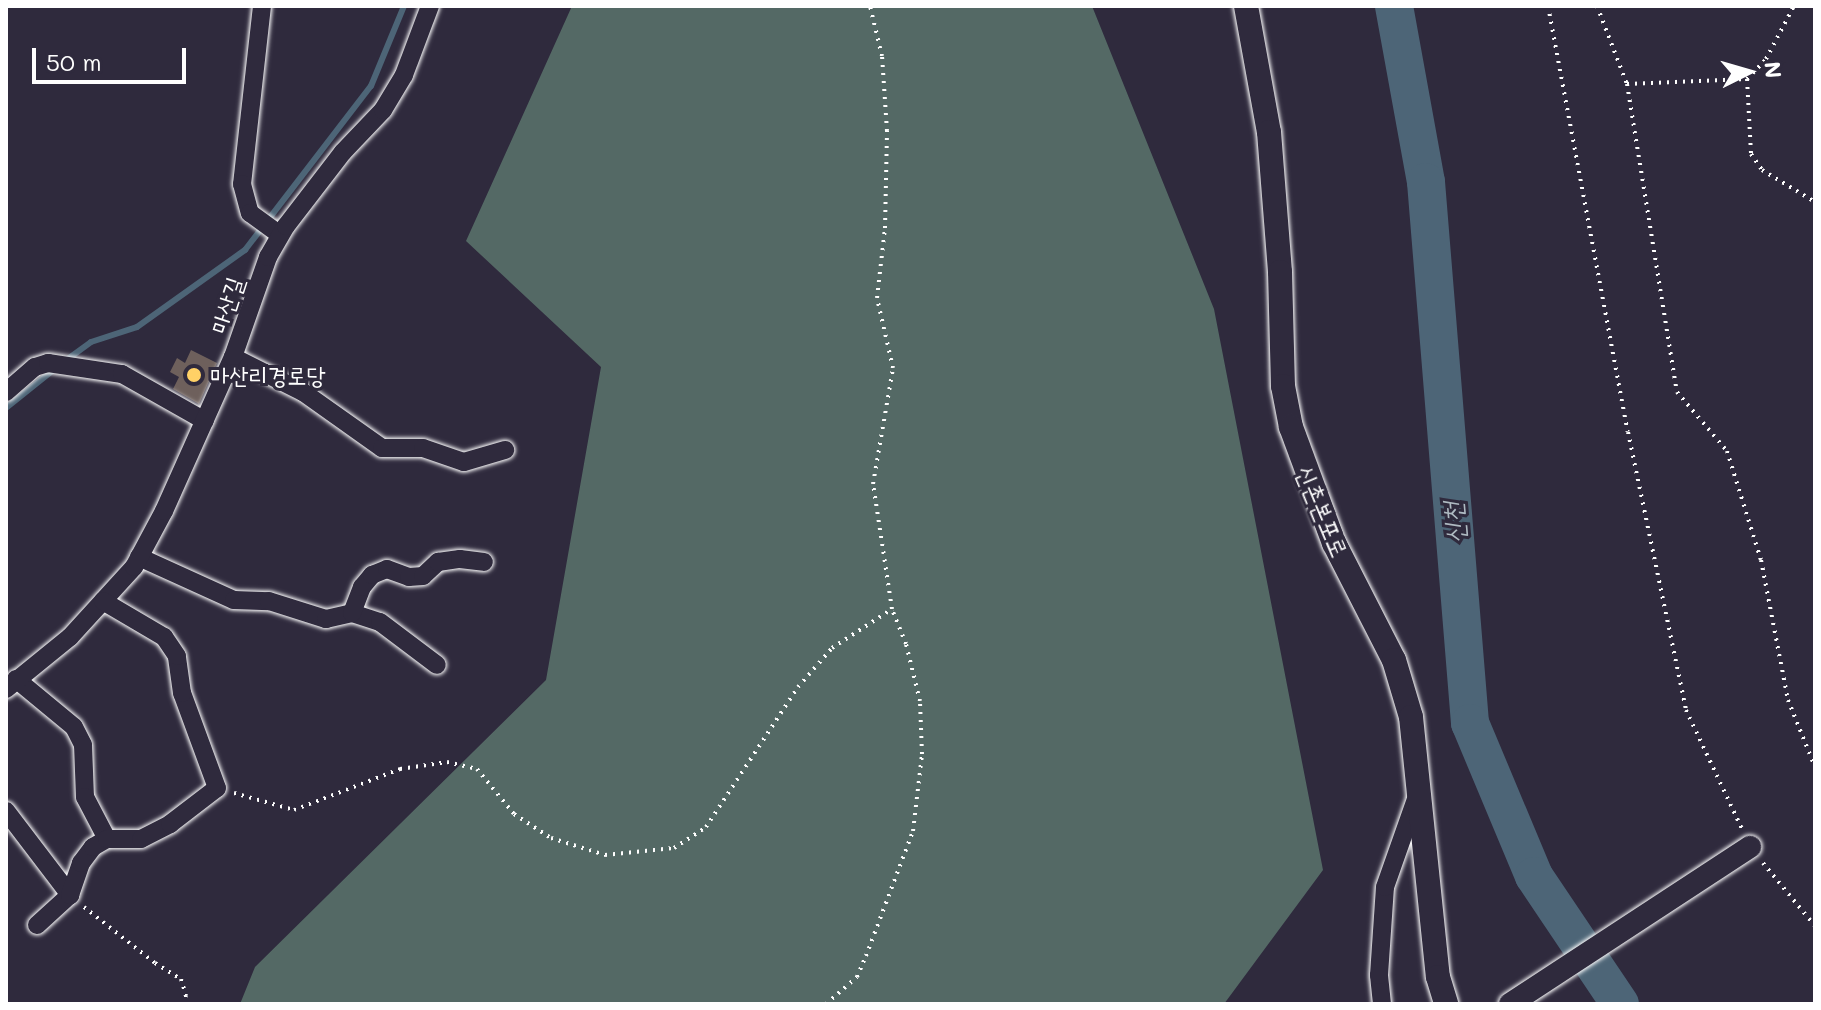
<!DOCTYPE html>
<html>
<head>
<meta charset="utf-8">
<style>
  body { margin:0 }
  #map { position:relative; width:1821px; height:1010px; overflow:hidden; background:#2f2a3d; font-family:Mali,"Poor Story",sans-serif }
  div>[style] { position:absolute }
  .green>* { inset:0; background:#546965 }
  .stream>* { height:6px; margin:-3px; padding:0 3px; transform-origin:3px; border-radius:3px; background:#4d6577 }
  .river>* { height:38px; margin:-19px; padding:0 19px; transform-origin:19px; border-radius:19px; background:#4d6577 }
  .building>* { inset:0; background:#6e605c }
  .path>* { height:4px; margin-top:-2px; transform-origin:0; background:repeating-linear-gradient(90deg,#fff 0 2px,transparent 0 8px) }
  .roads { filter:drop-shadow(0 0 2px #fff) drop-shadow(0 0 2px #fff) }
  .minor>* { height:18px; margin:-9px; padding:0 9px; transform-origin:9px; border-radius:9px; background:#2f2a3d }
  .tertiary>* { height:22px; margin:-11px; padding:0 11px; transform-origin:11px; border-radius:11px; background:#2f2a3d }
  .secondary>* { height:24px; margin:-12px; padding:0 12px; transform-origin:12px; border-radius:12px; background:#2f2a3d }
  .dots>* { width:22px; height:22px; translate:-50% -50%; box-sizing:border-box; border:4px solid #2f2a3d; border-radius:50% }
  span { translate:-50% -50%; white-space:nowrap; text-align:center; line-height:1.15; -webkit-text-stroke:6px #2f2a3d; paint-order:stroke }
  .street-label { font-size:24px; color:#fff }
  .poi-label { font-size:24px; color:#fff }
  .left { translate:0 -50%; text-align:left }
  .water-label { font-size:26px; color:#afbac2; font-style:italic }
  .frame { position:absolute; inset:0; border:8px solid #fff; pointer-events:none }
  .north { position:absolute; left:1709px; top:32px; width:80px; height:80px; -webkit-text-stroke:6px #2f2a3d; paint-order:stroke; rotate:85deg; font-size:22px; font-weight:700; line-height:32px; text-align:center; color:#fff }
  .north::after { content:''; display:block; margin:auto; width:28px; height:36px; background:#fff; clip-path:polygon(50% 0,100% 100%,50% 72%,0 100%) }
  .scale { position:absolute; left:32px; top:48px; width:154px; height:36px; box-sizing:border-box; border:4px solid #fff; border-top:0; padding-left:10px; font-size:24px; line-height:28px; white-space:nowrap; color:#fff; -webkit-text-stroke:6px #2f2a3d; paint-order:stroke }
</style>
</head>
<body>
<div id="map">
  <div class="green">
    <div style="clip-path:polygon(572px 6px,1092px 6px,1214px 309px,1323px 870px,1224px 1004px,240px 1004px,255px 967px,546px 680px,601px 367px,466px 241px)"></div>
  </div>
  <div class="stream">
    <div style="left:65px;top:361px;width:32px;rotate:-36deg"></div>
    <div style="left:91px;top:342px;width:48px;rotate:-18.1deg"></div>
    <div style="left:137px;top:327px;width:133px;rotate:-35.5deg"></div>
    <div style="left:245px;top:250px;width:207px;rotate:-52.5deg"></div>
    <div style="left:371px;top:86px;width:87px;rotate:-67.6deg"></div>
    <div style="left:6px;top:408px;width:64px;rotate:-38.7deg"></div>
  </div>
  <div class="river">
    <div style="left:1394px;top:6px;width:179px;rotate:79.7deg"></div>
    <div style="left:1426px;top:182px;width:543px;rotate:85.35deg"></div>
    <div style="left:1470px;top:723px;width:166px;rotate:67.3deg"></div>
    <div style="left:1534px;top:876px;width:154px;rotate:56.1deg"></div>
  </div>
  <div class="building">
    <div style="clip-path:polygon(191px 350px,217px 363px,199px 404px,173px 389px,179px 377px,170px 372px,177px 358px,185px 363px)"></div>
  </div>
  <div class="path">
    <div style="left:1548px;top:6px;width:433px;rotate:79.4deg"></div>
    <div style="left:1628px;top:432px;width:284px;rotate:78.2deg"></div>
    <div style="left:1686px;top:710px;width:132px;rotate:64.8deg"></div>
    <div style="left:1597px;top:6px;width:84px;rotate:69deg"></div>
    <div style="left:1627px;top:84px;width:120px;rotate:-2.4deg"></div>
    <div style="left:1747px;top:79px;width:28px;rotate:-46deg"></div>
    <div style="left:1766px;top:59px;width:60px;rotate:-62.2deg"></div>
    <div style="left:1747px;top:79px;width:75px;rotate:86.9deg"></div>
    <div style="left:1751px;top:154px;width:19px;rotate:55deg"></div>
    <div style="left:1762px;top:170px;width:62px;rotate:31.1deg"></div>
    <div style="left:1627px;top:84px;width:312px;rotate:80.8deg"></div>
    <div style="left:1677px;top:392px;width:77px;rotate:49.7deg"></div>
    <div style="left:1727px;top:451px;width:114px;rotate:72.7deg"></div>
    <div style="left:1761px;top:560px;width:143px;rotate:79.1deg"></div>
    <div style="left:1788px;top:700px;width:72px;rotate:68.1deg"></div>
    <div style="left:234px;top:793px;width:62px;rotate:15.8deg"></div>
    <div style="left:294px;top:810px;width:114px;rotate:-21.1deg"></div>
    <div style="left:400px;top:769px;width:48px;rotate:-8.5deg"></div>
    <div style="left:447px;top:762px;width:31px;rotate:13deg"></div>
    <div style="left:477px;top:769px;width:58px;rotate:50.6deg"></div>
    <div style="left:514px;top:814px;width:44px;rotate:33deg"></div>
    <div style="left:551px;top:838px;width:57px;rotate:17.5deg"></div>
    <div style="left:605px;top:855px;width:69px;rotate:-5.8deg"></div>
    <div style="left:674px;top:848px;width:38px;rotate:-33deg"></div>
    <div style="left:706px;top:827px;width:168px;rotate:-56.7deg"></div>
    <div style="left:798px;top:687px;width:52px;rotate:-48.9deg"></div>
    <div style="left:832px;top:648px;width:72px;rotate:-33deg"></div>
    <div style="left:1763px;top:863px;width:82px;rotate:50.5deg"></div>
    <div style="left:84px;top:907px;width:90px;rotate:38.3deg"></div>
    <div style="left:155px;top:963px;width:31px;rotate:32deg"></div>
    <div style="left:181px;top:979px;width:17px;rotate:73deg"></div>
    <div style="left:186px;top:995px;width:9px;rotate:108deg"></div>
    <div style="left:826px;top:1004px;width:41px;rotate:-41.1deg"></div>
    <div style="left:857px;top:977px;width:23px;rotate:-67deg"></div>
    <div style="left:866px;top:956px;width:134px;rotate:-69.4deg"></div>
    <div style="left:913px;top:831px;width:78px;rotate:-83.3deg"></div>
    <div style="left:922px;top:754px;width:53px;rotate:-92.2deg"></div>
    <div style="left:920px;top:701px;width:59px;rotate:-103.8deg"></div>
    <div style="left:906px;top:644px;width:38px;rotate:-112deg"></div>
    <div style="left:892px;top:609px;width:126px;rotate:-98.6deg"></div>
    <div style="left:873px;top:484px;width:118px;rotate:-80.2deg"></div>
    <div style="left:893px;top:368px;width:72px;rotate:-102.9deg"></div>
    <div style="left:877px;top:298px;width:70px;rotate:-83.5deg"></div>
    <div style="left:885px;top:228px;width:97px;rotate:-88.8deg"></div>
    <div style="left:887px;top:131px;width:75px;rotate:-93.8deg"></div>
    <div style="left:882px;top:56px;width:51px;rotate:-103.5deg"></div>
  </div>
  <div class="roads">
    <div class="minor">
      <div style="left:262px;top:6px;width:179px;rotate:96.4deg"></div>
      <div style="left:242px;top:184px;width:30px;rotate:75deg"></div>
      <div style="left:250px;top:213px;width:37px;rotate:36deg"></div>
      <div style="left:233px;top:357px;width:78px;rotate:26.6deg"></div>
      <div style="left:303px;top:392px;width:97px;rotate:35.3deg"></div>
      <div style="left:382px;top:448px;width:41px"></div>
      <div style="left:423px;top:448px;width:43px;rotate:18.9deg"></div>
      <div style="left:464px;top:462px;width:43px;rotate:-16.3deg"></div>
      <div style="left:6px;top:392px;width:38px;rotate:-41deg"></div>
      <div style="left:35px;top:367px;width:14px;rotate:-17deg"></div>
      <div style="left:48px;top:363px;width:75px;rotate:8.5deg"></div>
      <div style="left:122px;top:374px;width:95px;rotate:29.5deg"></div>
      <div style="left:139px;top:557px;width:104px;rotate:24.4deg"></div>
      <div style="left:234px;top:600px;width:35px;rotate:2deg"></div>
      <div style="left:269px;top:601px;width:60px;rotate:17.5deg"></div>
      <div style="left:326px;top:619px;width:27px;rotate:-13deg"></div>
      <div style="left:352px;top:613px;width:29px;rotate:18deg"></div>
      <div style="left:380px;top:622px;width:71px;rotate:37deg"></div>
      <div style="left:352px;top:613px;width:28px;rotate:-69deg"></div>
      <div style="left:362px;top:587px;width:16px;rotate:-50deg"></div>
      <div style="left:372px;top:575px;width:16px;rotate:-22deg"></div>
      <div style="left:387px;top:569px;width:23px;rotate:20deg"></div>
      <div style="left:409px;top:577px;width:14px;rotate:-4deg"></div>
      <div style="left:423px;top:576px;width:21px;rotate:-43deg"></div>
      <div style="left:438px;top:562px;width:22px;rotate:-8deg"></div>
      <div style="left:460px;top:559px;width:24px;rotate:7deg"></div>
      <div style="left:16px;top:679px;width:75px;rotate:39.6deg"></div>
      <div style="left:74px;top:727px;width:20px;rotate:63deg"></div>
      <div style="left:83px;top:745px;width:52px;rotate:87.8deg"></div>
      <div style="left:85px;top:797px;width:47px;rotate:62.4deg"></div>
      <div style="left:6px;top:689px;width:82px;rotate:-39.1deg"></div>
      <div style="left:70px;top:637px;width:95px;rotate:-47.6deg"></div>
      <div style="left:134px;top:567px;width:64px;rotate:-61.8deg"></div>
      <div style="left:164px;top:511px;width:169px;rotate:-65.9deg"></div>
      <div style="left:233px;top:357px;width:106px;rotate:-70.7deg"></div>
      <div style="left:268px;top:257px;width:36px;rotate:-60deg"></div>
      <div style="left:286px;top:226px;width:93px;rotate:-52.4deg"></div>
      <div style="left:343px;top:152px;width:58px;rotate:-46.4deg"></div>
      <div style="left:383px;top:110px;width:41px;rotate:-59deg"></div>
      <div style="left:404px;top:75px;width:74px;rotate:-69.4deg"></div>
      <div style="left:6px;top:811px;width:106px;rotate:52.7deg"></div>
      <div style="left:37px;top:925px;width:45px;rotate:-42.3deg"></div>
      <div style="left:70px;top:895px;width:34px;rotate:-71deg"></div>
      <div style="left:81px;top:863px;width:20px;rotate:-53deg"></div>
      <div style="left:93px;top:847px;width:16px;rotate:-30deg"></div>
      <div style="left:107px;top:839px;width:34px"></div>
      <div style="left:141px;top:839px;width:33px;rotate:-27deg"></div>
      <div style="left:170px;top:824px;width:59px;rotate:-37.5deg"></div>
      <div style="left:217px;top:788px;width:101px;rotate:-110.2deg"></div>
      <div style="left:182px;top:693px;width:37px;rotate:-98deg"></div>
      <div style="left:177px;top:656px;width:23px;rotate:-124deg"></div>
      <div style="left:164px;top:637px;width:71px;rotate:-149.5deg"></div>
      <div style="left:1382px;top:1004px;width:29px;rotate:-96deg"></div>
      <div style="left:1379px;top:975px;width:88px;rotate:-86.1deg"></div>
      <div style="left:1385px;top:887px;width:96px;rotate:-70.6deg"></div>
    </div>
    <div class="tertiary">
      <div style="left:1510px;top:1004px;width:287px;rotate:-33.2deg"></div>
    </div>
    <div class="secondary">
      <div style="left:1246px;top:6px;width:128px;rotate:79.7deg"></div>
      <div style="left:1269px;top:132px;width:140px;rotate:85.5deg"></div>
      <div style="left:1280px;top:272px;width:114px;rotate:88.5deg"></div>
      <div style="left:1283px;top:386px;width:42px;rotate:79deg"></div>
      <div style="left:1291px;top:427px;width:124px;rotate:69.7deg"></div>
      <div style="left:1334px;top:543px;width:131px;rotate:62.9deg"></div>
      <div style="left:1394px;top:660px;width:59px;rotate:73.4deg"></div>
      <div style="left:1411px;top:717px;width:261px;rotate:84.1deg"></div>
      <div style="left:1438px;top:977px;width:28px;rotate:73deg"></div>
    </div>
  </div>
  <div class="dots">
    <div style="left:194px;top:375px;background:#ffd166"></div>
  </div>
  <div class="street-label">
    <span style="left:226px;top:305px;rotate:-72deg">마산길</span>
    <span style="left:1323px;top:511px;rotate:67deg">신촌본포로</span>
  </div>
  <div class="poi-label">
    <span class="left" style="left:210px;top:375px">마산리경로당</span>
  </div>
  <div class="water-label">
    <span style="left:1454px;top:523px;rotate:-95deg">신천</span>
  </div>
  <div class="frame"></div>
  <div class="north">N</div>
  <div class="scale">50 m</div>
</div>
</body>
</html>
